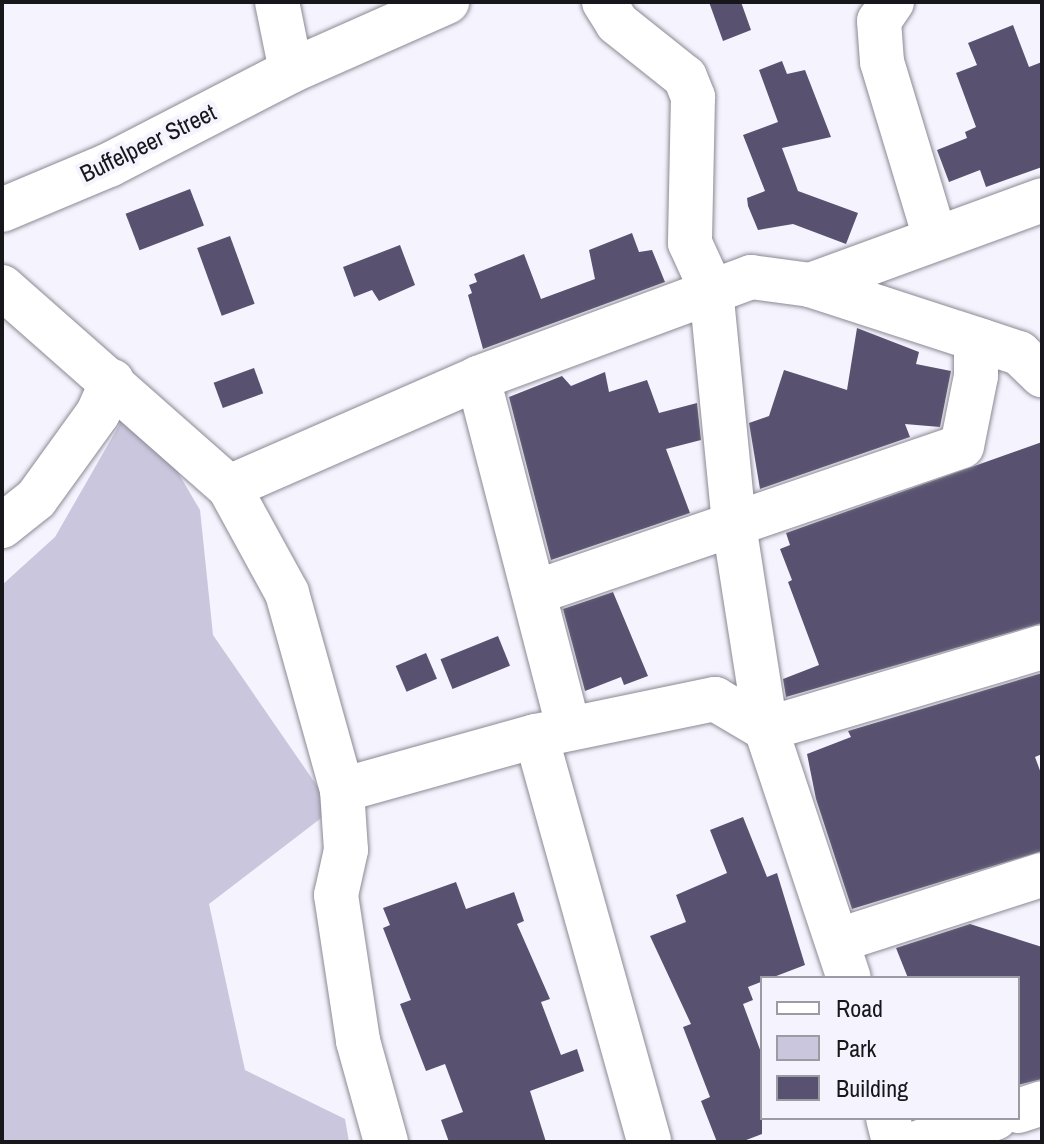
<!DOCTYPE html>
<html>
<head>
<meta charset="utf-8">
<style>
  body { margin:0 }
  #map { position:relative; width:1044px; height:1144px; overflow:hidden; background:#f5f3fd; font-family:"Archivo Narrow",sans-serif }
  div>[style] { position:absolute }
  .green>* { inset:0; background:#cac6dd }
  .building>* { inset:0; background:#585270; transform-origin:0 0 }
  .roads { filter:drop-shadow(0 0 2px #8b8994) drop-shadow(0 0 2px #8b8994) }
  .minor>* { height:44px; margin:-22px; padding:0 22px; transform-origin:22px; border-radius:22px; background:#fff }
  span { translate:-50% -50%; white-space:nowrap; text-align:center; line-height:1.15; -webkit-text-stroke:8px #f5f3fd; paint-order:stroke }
  .street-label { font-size:24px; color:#17171b }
  .frame { position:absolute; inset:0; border:4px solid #17171b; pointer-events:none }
  .legend { position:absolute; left:760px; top:976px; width:260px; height:144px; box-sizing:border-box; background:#f5f3fd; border:2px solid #9c9ba3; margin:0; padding:10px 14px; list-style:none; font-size:24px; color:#17171b }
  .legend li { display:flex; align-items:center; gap:16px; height:40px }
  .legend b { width:40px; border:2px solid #9c9ba3 }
</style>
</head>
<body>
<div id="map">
  <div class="green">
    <div style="clip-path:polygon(121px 422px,163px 447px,200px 510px,213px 635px,333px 809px,209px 904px,245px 1070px,345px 1119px,349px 1142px,2px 1142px,2px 585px,55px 537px)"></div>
  </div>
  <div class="building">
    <div style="clip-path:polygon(709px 2px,741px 2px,751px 30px,723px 41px)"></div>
    <div style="clip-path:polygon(1013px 25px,1029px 67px,1042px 62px,1042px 167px,986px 187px,980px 170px,949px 182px,937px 150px,967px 138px,965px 132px,976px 127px,956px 73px,977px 65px,968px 43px)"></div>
    <div style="clip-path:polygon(782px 61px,787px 74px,805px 70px,831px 137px,782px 148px,798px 191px,858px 213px,846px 244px,793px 224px,758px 230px,748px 206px,747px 198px,765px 191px,743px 135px,778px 122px,759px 70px)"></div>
    <div style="left:190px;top:189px;width:39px;height:69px;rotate:69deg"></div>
    <div style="clip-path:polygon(632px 233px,639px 252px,652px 250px,665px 282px,483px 349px,468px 295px,472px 293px,469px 285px,477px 282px,474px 274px,524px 254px,541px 299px,595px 279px,589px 250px)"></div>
    <div style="left:230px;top:236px;width:72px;height:35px;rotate:70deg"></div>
    <div style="clip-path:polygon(400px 245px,415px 285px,379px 301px,372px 290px,354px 297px,343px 267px)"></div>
    <div style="clip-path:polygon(857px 328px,919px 352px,916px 364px,951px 371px,940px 427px,905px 424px,910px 437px,760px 489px,749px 423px,769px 416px,784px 370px,847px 390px)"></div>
    <div style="left:254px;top:368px;width:27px;height:43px;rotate:70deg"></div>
    <div style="clip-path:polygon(605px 372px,609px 392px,647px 380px,659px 413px,697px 403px,701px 440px,666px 449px,690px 513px,551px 560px,509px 397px,562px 376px,571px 386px)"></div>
    <div style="clip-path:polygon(1042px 442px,1042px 623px,786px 697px,783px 679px,819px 665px,788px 582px,792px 580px,780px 549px,790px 545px,786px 533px)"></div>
    <div style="clip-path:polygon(613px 592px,648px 676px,624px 685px,621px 677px,585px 691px,563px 609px)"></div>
    <div style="left:498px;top:636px;width:32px;height:62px;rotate:68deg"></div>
    <div style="left:426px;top:653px;width:28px;height:33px;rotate:67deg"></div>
    <div style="clip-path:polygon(1042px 673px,1042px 754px,1035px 757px,1042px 776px,1042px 851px,852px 909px,816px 799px,807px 754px,851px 737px,848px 731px)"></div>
    <div style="clip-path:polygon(743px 817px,767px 877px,777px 873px,805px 965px,748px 987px,753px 1000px,743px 1004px,762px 1055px,762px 1134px,741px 1142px,717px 1142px,701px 1101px,710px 1097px,683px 1027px,691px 1024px,650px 936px,686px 922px,676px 895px,727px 873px,710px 830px)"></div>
    <div style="clip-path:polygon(456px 882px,466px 909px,514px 892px,524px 921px,517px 924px,550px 999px,541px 1002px,561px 1055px,577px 1049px,584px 1071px,530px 1091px,546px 1142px,449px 1142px,441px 1120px,463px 1112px,445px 1064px,426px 1071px,400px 1004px,411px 1000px,383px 928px,390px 925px,383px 908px)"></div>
    <div style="clip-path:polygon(970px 924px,1042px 947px,1042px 1079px,1018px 1085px,1018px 978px,908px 978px,896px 948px)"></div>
  </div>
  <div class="roads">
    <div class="minor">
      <div style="left:277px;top:2px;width:70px;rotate:78.5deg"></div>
      <div style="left:604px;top:2px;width:25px;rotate:58deg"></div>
      <div style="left:617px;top:23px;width:87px;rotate:38.5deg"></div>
      <div style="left:685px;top:77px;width:22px;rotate:68deg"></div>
      <div style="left:693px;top:97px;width:146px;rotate:91.2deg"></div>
      <div style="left:690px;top:243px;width:51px;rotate:65.5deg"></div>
      <div style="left:711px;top:289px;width:237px;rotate:84.4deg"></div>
      <div style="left:734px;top:525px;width:206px;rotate:81.1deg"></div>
      <div style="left:766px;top:729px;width:262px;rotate:71.6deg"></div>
      <div style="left:892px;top:2px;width:23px;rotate:124deg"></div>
      <div style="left:879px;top:21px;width:41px;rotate:85.8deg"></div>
      <div style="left:882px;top:62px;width:184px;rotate:73.2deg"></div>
      <div style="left:2px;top:210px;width:116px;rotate:-22.8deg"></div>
      <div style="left:109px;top:165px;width:205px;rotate:-27.3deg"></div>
      <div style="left:291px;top:71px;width:171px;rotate:-23.9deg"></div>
      <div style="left:810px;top:285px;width:247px;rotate:-20.1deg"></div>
      <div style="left:2px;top:287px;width:303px;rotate:41.4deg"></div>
      <div style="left:229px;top:487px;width:121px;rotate:61.3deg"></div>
      <div style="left:287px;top:593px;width:205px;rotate:74.4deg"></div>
      <div style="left:342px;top:790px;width:201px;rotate:-15.6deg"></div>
      <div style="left:536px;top:736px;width:421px;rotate:74.4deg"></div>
      <div style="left:478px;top:378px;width:360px;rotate:75.5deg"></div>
      <div style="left:229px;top:487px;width:272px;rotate:-23.6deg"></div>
      <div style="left:478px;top:378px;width:291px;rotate:-20.3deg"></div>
      <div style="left:751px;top:277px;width:60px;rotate:7.7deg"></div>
      <div style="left:810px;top:285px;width:181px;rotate:18deg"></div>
      <div style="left:982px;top:341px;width:39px;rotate:18deg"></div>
      <div style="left:1019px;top:353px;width:32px;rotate:44deg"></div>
      <div style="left:2px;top:526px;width:43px;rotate:-38.5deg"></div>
      <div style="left:36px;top:499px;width:106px;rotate:-54.2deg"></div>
      <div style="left:98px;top:413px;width:35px;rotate:-66deg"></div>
      <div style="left:536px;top:592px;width:450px;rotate:-18.9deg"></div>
      <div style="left:962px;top:446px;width:71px;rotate:-78.7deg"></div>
      <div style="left:976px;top:376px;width:37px;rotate:-90deg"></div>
      <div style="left:536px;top:736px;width:183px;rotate:-11.7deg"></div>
      <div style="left:715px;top:699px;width:59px;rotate:30.5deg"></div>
      <div style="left:766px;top:729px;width:288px;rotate:-16.5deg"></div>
      <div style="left:342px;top:790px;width:60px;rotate:86.2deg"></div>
      <div style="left:346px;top:850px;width:46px;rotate:102.5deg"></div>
      <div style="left:336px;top:895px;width:148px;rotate:81.4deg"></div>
      <div style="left:358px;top:1041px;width:105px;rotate:74.5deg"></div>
      <div style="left:839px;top:940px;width:213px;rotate:-17.8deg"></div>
      <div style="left:1018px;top:1111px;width:25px;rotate:-18deg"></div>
      <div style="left:888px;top:1118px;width:25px;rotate:76deg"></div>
      <div style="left:920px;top:1142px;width:79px;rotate:-17.7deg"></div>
    </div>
  </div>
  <div class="street-label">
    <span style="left:148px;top:143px;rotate:-26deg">Buffelpeer Street</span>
  </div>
  <div class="frame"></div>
  <ul class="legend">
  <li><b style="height:10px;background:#fff"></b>Road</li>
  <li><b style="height:22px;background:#cac6dd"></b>Park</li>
  <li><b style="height:22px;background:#585270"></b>Building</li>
  </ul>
</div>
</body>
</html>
